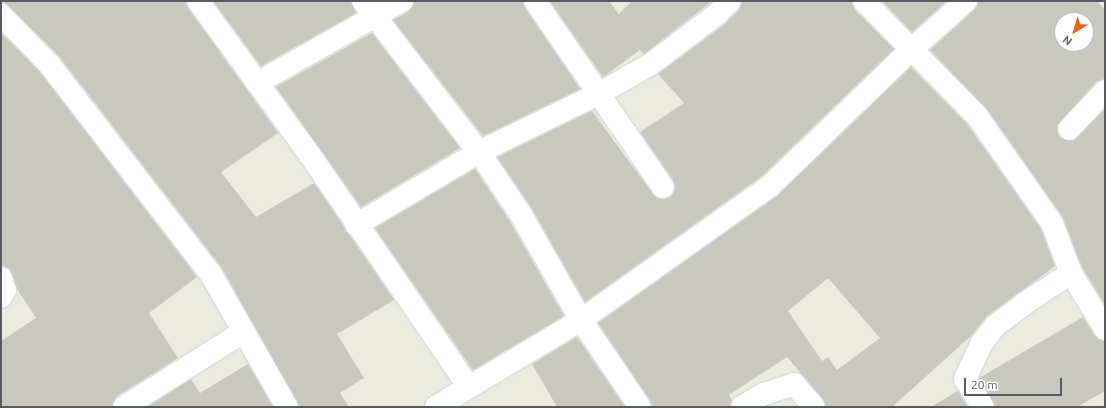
<!DOCTYPE html>
<html>
<head>
<meta charset="utf-8">
<style>
  body { margin:0 }
  #map { position:relative; width:1106px; height:408px; overflow:hidden; background:#ececde; font-family:Ubuntu,sans-serif }
  div>[style] { position:absolute }
  .building>* { inset:0; background:#c9c8bd }
  .roads { filter:drop-shadow(0 0 1px #d2d3da) drop-shadow(0 0 1px #d2d3da) }
  .minor>* { height:22px; margin:-11px; padding:0 11px; transform-origin:11px; border-radius:11px; background:#fff }
  span { translate:-50% -50%; white-space:nowrap; text-align:center; line-height:1.15; -webkit-text-stroke:3px #fff; paint-order:stroke }
  .frame { position:absolute; inset:0; border:2px solid #575a61; pointer-events:none }
  .north { position:absolute; left:1054px; top:12px; width:40px; height:40px; box-sizing:border-box; background:#fff; border:1px solid #bcbdc0; border-radius:50%; rotate:218deg; font-size:11px; font-weight:700; line-height:16px; text-align:center; color:#575a61 }
  .north::after { content:''; display:block; margin:auto; width:14px; height:18px; background:#f75c1a; clip-path:polygon(50% 0,100% 100%,50% 72%,0 100%) }
  .scale { position:absolute; left:964px; top:378px; width:98px; height:18px; box-sizing:border-box; border:2px solid #575a61; border-top:0; padding-left:5px; font-size:12px; line-height:14px; white-space:nowrap; color:#575a61; -webkit-text-stroke:3px #fff; paint-order:stroke }
</style>
</head>
<body>
<div id="map">
  <div class="building">
    <div style="clip-path:polygon(3px 1px,186px 1px,188px 8px,278px 133px,221px 172px,256px 217px,314px 183px,394px 300px,337px 334px,364px 378px,340px 393px,349px 407px,299px 407px,222px 268px,59px 56px)"></div>
    <div style="clip-path:polygon(213px 1px,351px 1px,356px 13px,261px 66px)"></div>
    <div style="clip-path:polygon(414px 1px,523px 1px,525px 8px,580px 89px,483px 136px,393px 20px,408px 12px)"></div>
    <div style="clip-path:polygon(550px 1px,609px 1px,619px 14px,632px 1px,712px 1px,644px 54px,640px 50px,603px 77px)"></div>
    <div style="clip-path:polygon(742px 1px,852px 1px,855px 10px,894px 49px,762px 176px,585px 302px,531px 207px,497px 157px,592px 111px,653px 194px,658px 198px,670px 197px,674px 192px,673px 180px,640px 132px,684px 103px,658px 74px,725px 24px,739px 10px)"></div>
    <div style="clip-path:polygon(882px 1px,947px 1px,912px 32px)"></div>
    <div style="clip-path:polygon(evenodd,978px 1px,1097px 1px,1105px 10px,1105px 79px,1096px 82px,1057px 126px,1061px 138px,1073px 141px,1105px 109px,1105px 305px,1082px 267px,1062px 216px,987px 109px,930px 50px,974px 10px,978px 1px,1062px 20px,1086px 20px,1086px 44px,1062px 44px,1062px 20px)"></div>
    <div style="clip-path:polygon(1px 33px,40px 72px,197px 277px,149px 313px,178px 358px,117px 396px,112px 407px,1px 407px,1px 341px,36px 318px,17px 289px,10px 269px,1px 265px)"></div>
    <div style="clip-path:polygon(372px 33px,460px 148px,361px 207px,276px 87px)"></div>
    <div style="clip-path:polygon(evenodd,911px 67px,967px 124px,1041px 229px,1055px 266px,987px 316px,972px 335px,892px 407px,826px 407px,823px 399px,787px 357px,729px 395px,732px 400px,730px 407px,652px 407px,650px 400px,598px 323px,777px 196px,911px 67px,828px 278px,880px 338px,837px 370px,828px 357px,822px 361px,788px 311px,828px 278px)"></div>
    <div style="clip-path:polygon(475px 169px,509px 220px,564px 316px,473px 370px,375px 228px)"></div>
    <div style="clip-path:polygon(1083px 317px,1095px 336px,1105px 341px,1105px 391px,1077px 407px,995px 407px,979px 378px)"></div>
    <div style="clip-path:polygon(577px 337px,625px 407px,557px 407px,532px 364px)"></div>
    <div style="clip-path:polygon(248px 364px,273px 407px,147px 407px,191px 379px,200px 393px)"></div>
    <div style="clip-path:polygon(958px 391px,968px 407px,931px 407px)"></div>
  </div>
  <div class="roads">
    <div class="minor">
      <div style="left:198px;top:1px;width:190px;rotate:54deg"></div>
      <div style="left:310px;top:155px;width:281px;rotate:55.6deg"></div>
      <div style="left:363px;top:1px;width:190px;rotate:52.5deg"></div>
      <div style="left:479px;top:152px;width:73px;rotate:56.1deg"></div>
      <div style="left:520px;top:213px;width:123px;rotate:60.3deg"></div>
      <div style="left:581px;top:320px;width:105px;rotate:55.9deg"></div>
      <div style="left:535px;top:1px;width:226px;rotate:55.5deg"></div>
      <div style="left:864px;top:1px;width:161px;rotate:45.5deg"></div>
      <div style="left:977px;top:116px;width:131px;rotate:55deg"></div>
      <div style="left:1052px;top:223px;width:53px;rotate:69.2deg"></div>
      <div style="left:1071px;top:273px;width:66px;rotate:58.7deg"></div>
      <div style="left:1px;top:15px;width:69px;rotate:45.6deg"></div>
      <div style="left:49px;top:64px;width:267px;rotate:52.4deg"></div>
      <div style="left:212px;top:276px;width:151px;rotate:60.2deg"></div>
      <div style="left:257px;top:83px;width:167px;rotate:-29.5deg"></div>
      <div style="left:1069px;top:129px;width:52px;rotate:-46.5deg"></div>
      <div style="left:356px;top:225px;width:143px;rotate:-30.7deg"></div>
      <div style="left:479px;top:152px;width:135px;rotate:-26deg"></div>
      <div style="left:600px;top:93px;width:59px;rotate:-29.6deg"></div>
      <div style="left:651px;top:64px;width:83px;rotate:-37.1deg"></div>
      <div style="left:717px;top:14px;width:18px;rotate:-45deg"></div>
      <div style="left:1px;top:278px;width:13px;rotate:72deg"></div>
      <div style="left:5px;top:290px;width:8px;rotate:120deg"></div>
      <div style="left:124px;top:407px;width:141px;rotate:-32.2deg"></div>
      <div style="left:436px;top:407px;width:169px;rotate:-31deg"></div>
      <div style="left:581px;top:320px;width:232px;rotate:-35.3deg"></div>
      <div style="left:770px;top:186px;width:196px;rotate:-44deg"></div>
      <div style="left:911px;top:50px;width:74px;rotate:-41.7deg"></div>
      <div style="left:742px;top:407px;width:26px;rotate:-31deg"></div>
      <div style="left:764px;top:394px;width:32px;rotate:-18deg"></div>
      <div style="left:794px;top:384px;width:30px;rotate:49deg"></div>
      <div style="left:983px;top:407px;width:33px;rotate:-123deg"></div>
      <div style="left:965px;top:379px;width:38px;rotate:-65deg"></div>
      <div style="left:981px;top:344px;width:23px;rotate:-52deg"></div>
      <div style="left:995px;top:326px;width:38px;rotate:-37deg"></div>
      <div style="left:1025px;top:303px;width:55px;rotate:-33.1deg"></div>
    </div>
  </div>
  <div class="frame"></div>
  <div class="north">N</div>
  <div class="scale">20 m</div>
</div>
</body>
</html>
